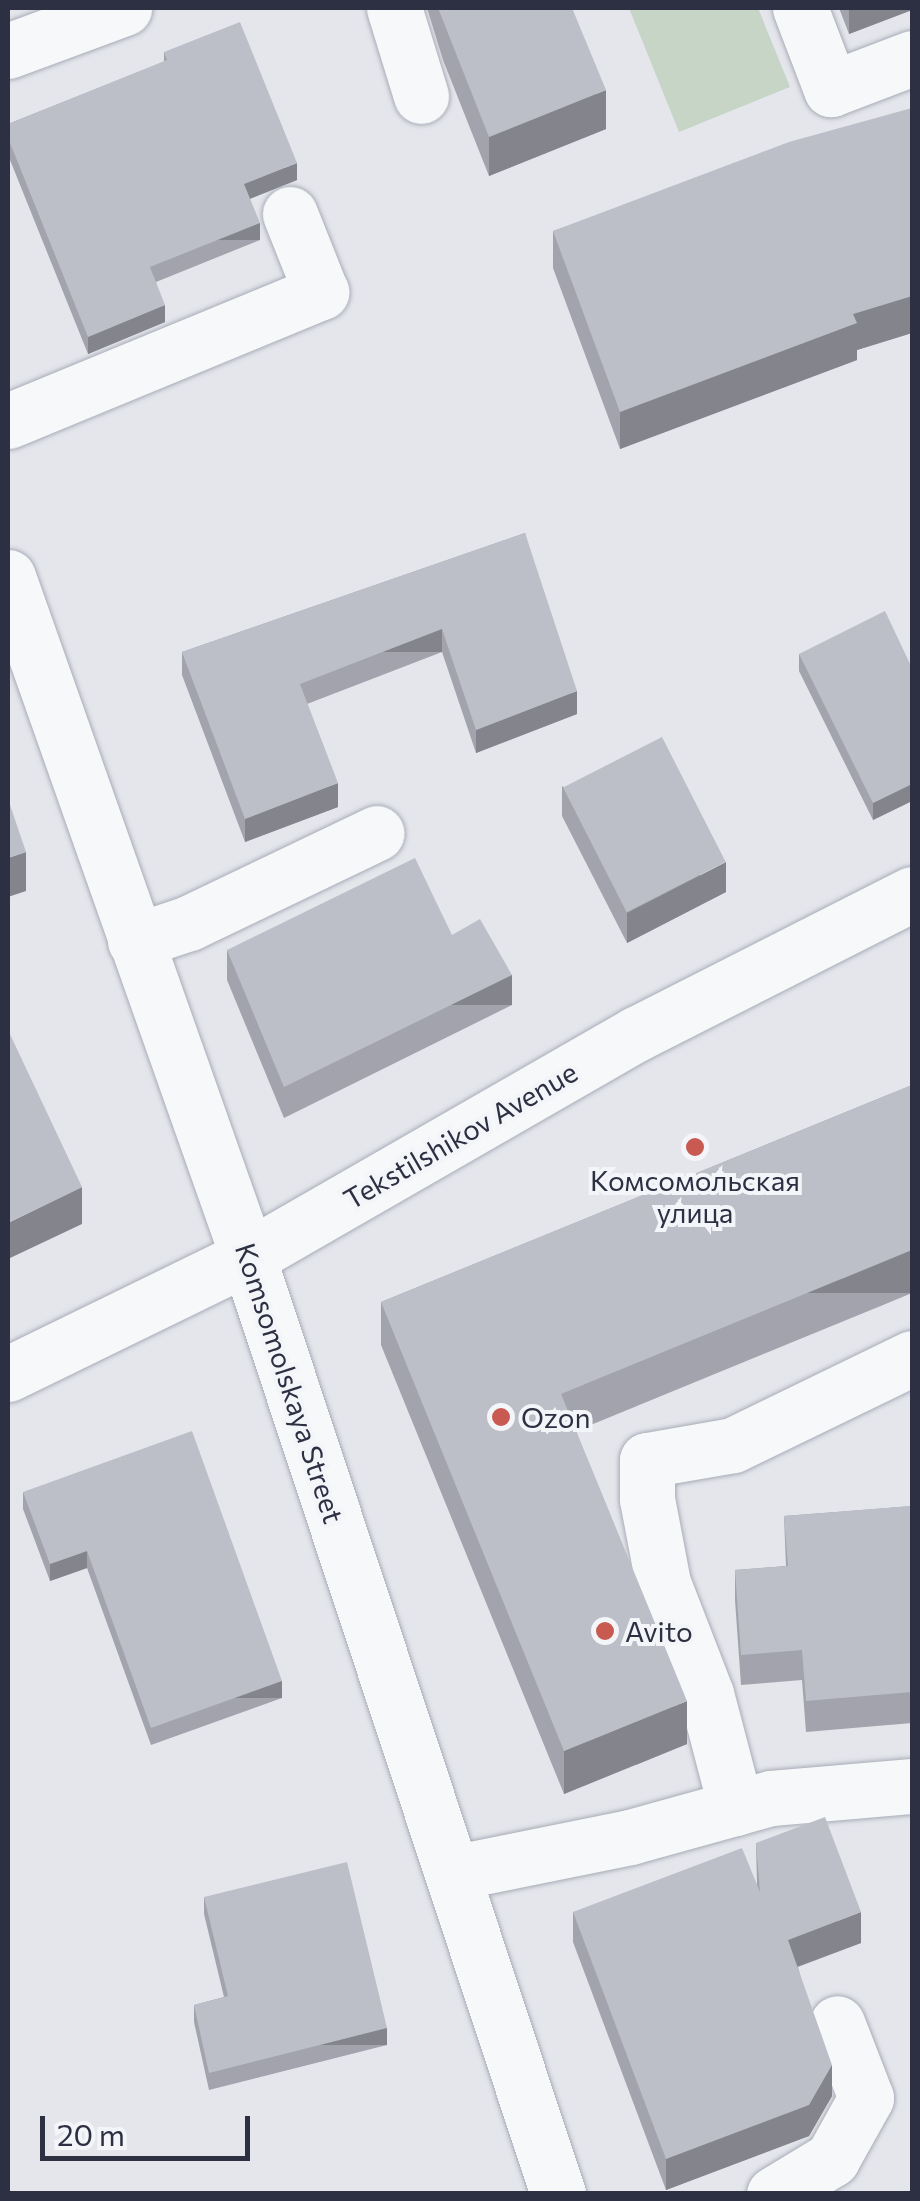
<!DOCTYPE html>
<html>
<head>
<meta charset="utf-8">
<style>
  body { margin:0 }
  #map { position:relative; width:920px; height:2201px; overflow:hidden; background:#e4e6ec; font-family:Commissioner,sans-serif }
  div>[style] { position:absolute }
  .green>* { inset:0; background:#c6d5c6 }
  .roads { filter:drop-shadow(0 0 2px #a9acb6) drop-shadow(0 0 2px #a9acb6) }
  .minor>* { height:55px; margin:-27.5px; padding:0 27.5px; transform-origin:27.5px; border-radius:27.5px; background:#f7f8fa }
  .wall>* { inset:0; background:#a2a3ac }
  .shaded-wall>* { inset:0; background:#84858c; transform-origin:0 0 }
  .building>* { inset:0; background:#bcbec8; transform-origin:0 0 }
  .dots>* { width:28px; height:28px; translate:-50% -50%; box-sizing:border-box; border:5px solid #f4f5f9; border-radius:50% }
  span { translate:-50% -50%; white-space:nowrap; text-align:center; line-height:1.15; -webkit-text-stroke:8px #f4f5f9; paint-order:stroke }
  .street-label { font-size:28px; color:#2d3043 }
  .poi-label { font-size:28px; color:#2d3043 }
  .left { translate:0 -50%; text-align:left }
  .frame { position:absolute; inset:0; border:10px solid #2d3043; pointer-events:none }
  .scale { position:absolute; left:40px; top:2116px; width:210px; height:45px; box-sizing:border-box; border:5px solid #2d3043; border-top:0; padding-left:12px; font-size:30px; line-height:35px; white-space:nowrap; color:#2d3043; -webkit-text-stroke:8px #f4f5f9; paint-order:stroke }
</style>
</head>
<body>
<div id="map">
  <div class="green">
    <div style="clip-path:polygon(629px 8px,758px 8px,790px 87px,679px 132px)"></div>
  </div>
  <div class="roads">
    <div class="minor">
      <div style="left:394px;top:8px;width:92px;rotate:72.9deg"></div>
      <div style="left:800px;top:8px;width:87px;rotate:69.1deg"></div>
      <div style="left:831px;top:89px;width:87px;rotate:-20.9deg"></div>
      <div style="left:8px;top:51px;width:124px;rotate:-20.3deg"></div>
      <div style="left:8px;top:421px;width:339px;rotate:-22.4deg"></div>
      <div style="left:321px;top:292px;width:84px;rotate:-111.7deg"></div>
      <div style="left:8px;top:577px;width:721px;rotate:70.56deg"></div>
      <div style="left:248px;top:1257px;width:987px;rotate:71.69deg"></div>
      <div style="left:135px;top:941px;width:57px;rotate:-18.4deg"></div>
      <div style="left:189px;top:923px;width:208px;rotate:-25.6deg"></div>
      <div style="left:8px;top:1374px;width:267px;rotate:-26deg"></div>
      <div style="left:248px;top:1257px;width:448px;rotate:-29.9deg"></div>
      <div style="left:636px;top:1034px;width:309px;rotate:-26.9deg"></div>
      <div style="left:736px;top:1808px;width:118px;rotate:-104.7deg"></div>
      <div style="left:706px;top:1694px;width:119px;rotate:-111.2deg"></div>
      <div style="left:663px;top:1583px;width:86px;rotate:-100.8deg"></div>
      <div style="left:647px;top:1499px;width:39px;rotate:-90deg"></div>
      <div style="left:647px;top:1460px;width:87px;rotate:-9.9deg"></div>
      <div style="left:733px;top:1445px;width:199px;rotate:-25.9deg"></div>
      <div style="left:452px;top:1873px;width:182px;rotate:-11.4deg"></div>
      <div style="left:630px;top:1837px;width:146px;rotate:-15.5deg"></div>
      <div style="left:771px;top:1798px;width:142px;rotate:-4.9deg"></div>
      <div style="left:774px;top:2194px;width:68px;rotate:-31.1deg"></div>
      <div style="left:832px;top:2159px;width:70px;rotate:-60.9deg"></div>
      <div style="left:866px;top:2098px;width:80px;rotate:-111.1deg"></div>
    </div>
  </div>
  <div class="wall">
    <div style="clip-path:polygon(427px 8px,572px 8px,606px 129px,489px 176px,443px 60px)"></div>
    <div style="clip-path:polygon(839px 8px,912px 8px,912px 10px,849px 34px)"></div>
    <div style="clip-path:polygon(164px 52px,297px 180px,250px 199px,260px 240px,156px 282px,165px 322px,88px 354px,8px 155px,8px 124px,164px 62px)"></div>
    <div style="clip-path:polygon(912px 108px,912px 333px,857px 350px,857px 360px,620px 449px,553px 268px,553px 231px)"></div>
    <div style="clip-path:polygon(525px 533px,577px 714px,476px 753px,442px 652px,307px 704px,338px 807px,245px 842px,182px 675px,182px 652px)"></div>
    <div style="clip-path:polygon(799px 654px,912px 668px,912px 801px,873px 820px,799px 671px)"></div>
    <div style="clip-path:polygon(562px 786px,726px 892px,627px 943px,562px 816px)"></div>
    <div style="clip-path:polygon(452px 935px,512px 1005px,284px 1118px,227px 980px,227px 950px)"></div>
    <div style="clip-path:polygon(912px 1085px,912px 1293px,576px 1431px,687px 1744px,564px 1794px,381px 1345px,381px 1302px)"></div>
    <div style="clip-path:polygon(23px 1492px,282px 1698px,151px 1745px,87px 1568px,50px 1581px,23px 1509px)"></div>
    <div style="clip-path:polygon(912px 1506px,912px 1723px,806px 1732px,802px 1680px,741px 1685px,735px 1600px,735px 1570px,786px 1566px,784px 1516px)"></div>
    <div style="clip-path:polygon(756px 1843px,861px 1943px,798px 1967px,832px 2096px,809px 2136px,666px 2190px,573px 1942px,573px 1912px,757px 1885px)"></div>
    <div style="clip-path:polygon(204px 1897px,387px 2045px,209px 2090px,194px 2022px,194px 2005px,224px 1997px,204px 1914px)"></div>
  </div>
  <div class="shaded-wall">
    <div style="clip-path:polygon(849px 8px,912px 8px,912px 10px,849px 34px)"></div>
    <div style="clip-path:polygon(606px 90px,606px 129px,489px 176px,489px 137px)"></div>
    <div style="clip-path:polygon(297px 163px,297px 180px,244px 201px,244px 184px)"></div>
    <div style="left:260px;top:223px;width:17px;height:118px;rotate:90deg"></div>
    <div style="clip-path:polygon(912px 296px,912px 333px,857px 350px,857px 360px,620px 449px,620px 412px,853px 314px)"></div>
    <div style="clip-path:polygon(165px 305px,165px 322px,88px 354px,88px 337px)"></div>
    <div style="left:442px;top:629px;width:23px;height:152px;rotate:90deg"></div>
    <div style="clip-path:polygon(577px 691px,577px 714px,476px 753px,476px 730px)"></div>
    <div style="clip-path:polygon(338px 783px,338px 807px,245px 842px,245px 819px)"></div>
    <div style="clip-path:polygon(912px 784px,912px 801px,873px 820px,873px 803px)"></div>
    <div style="clip-path:polygon(26px 852px,26px 891px,8px 897px,8px 858px)"></div>
    <div style="clip-path:polygon(726px 862px,726px 892px,627px 943px,627px 913px)"></div>
    <div style="left:512px;top:975px;width:30px;height:254px;rotate:90deg"></div>
    <div style="clip-path:polygon(82px 1187px,82px 1224px,8px 1259px,8px 1223px)"></div>
    <div style="left:912px;top:1250px;width:43px;height:379px;rotate:90deg"></div>
    <div style="clip-path:polygon(87px 1551px,87px 1568px,50px 1581px,50px 1564px)"></div>
    <div style="left:282px;top:1681px;width:17px;height:139px;rotate:90deg"></div>
    <div style="clip-path:polygon(687px 1701px,687px 1744px,564px 1794px,564px 1751px)"></div>
    <div style="clip-path:polygon(861px 1912px,861px 1943px,788px 1970px,788px 1940px)"></div>
    <div style="left:387px;top:2028px;width:17px;height:184px;rotate:90deg"></div>
    <div style="clip-path:polygon(832px 2065px,832px 2096px,809px 2136px,666px 2190px,666px 2159px)"></div>
  </div>
  <div class="building">
    <div style="clip-path:polygon(438px 8px,572px 8px,606px 90px,489px 137px)"></div>
    <div style="clip-path:polygon(240px 22px,297px 163px,244px 184px,260px 223px,150px 267px,165px 305px,88px 337px,8px 138px,8px 124px,167px 60px,164px 52px)"></div>
    <div style="clip-path:polygon(912px 108px,912px 296px,853px 314px,857px 323px,620px 412px,553px 231px,789px 142px)"></div>
    <div style="clip-path:polygon(525px 533px,577px 691px,476px 730px,442px 629px,300px 684px,338px 783px,245px 819px,182px 652px)"></div>
    <div style="clip-path:polygon(885px 611px,912px 668px,912px 784px,873px 803px,799px 654px)"></div>
    <div style="left:662px;top:737px;width:140px;height:111px;rotate:63deg"></div>
    <div style="clip-path:polygon(8px 799px,26px 852px,8px 858px)"></div>
    <div style="clip-path:polygon(415px 858px,452px 935px,480px 919px,512px 975px,284px 1087px,227px 950px)"></div>
    <div style="clip-path:polygon(8px 1030px,82px 1187px,8px 1223px)"></div>
    <div style="clip-path:polygon(912px 1085px,912px 1250px,561px 1394px,687px 1701px,564px 1751px,381px 1302px)"></div>
    <div style="clip-path:polygon(192px 1431px,282px 1681px,151px 1728px,87px 1551px,50px 1564px,23px 1492px)"></div>
    <div style="clip-path:polygon(912px 1506px,912px 1692px,806px 1701px,802px 1650px,741px 1655px,735px 1570px,788px 1566px,784px 1516px)"></div>
    <div style="clip-path:polygon(825px 1817px,861px 1912px,788px 1940px,832px 2065px,809px 2105px,666px 2159px,573px 1912px,742px 1848px,760px 1892px,756px 1843px)"></div>
    <div style="clip-path:polygon(347px 1862px,387px 2028px,209px 2073px,194px 2005px,228px 1996px,204px 1897px)"></div>
  </div>
  <div class="dots">
    <div style="left:695px;top:1147px;background:#c95a51"></div>
    <div style="left:501px;top:1417px;background:#c95a51"></div>
    <div style="left:605px;top:1631px;background:#c95a51"></div>
  </div>
  <div class="street-label">
    <span style="left:460px;top:1135px;rotate:-30deg">Tekstilshikov Avenue</span>
    <span style="left:290px;top:1383px;rotate:72deg">Komsomolskaya Street</span>
  </div>
  <div class="poi-label">
    <span style="left:695px;top:1196px">Комсомольская<br>улица</span>
    <span class="left" style="left:521px;top:1417px">Ozon</span>
    <span class="left" style="left:625px;top:1631px">Avito</span>
  </div>
  <div class="frame"></div>
  <div class="scale">20 m</div>
</div>
</body>
</html>
